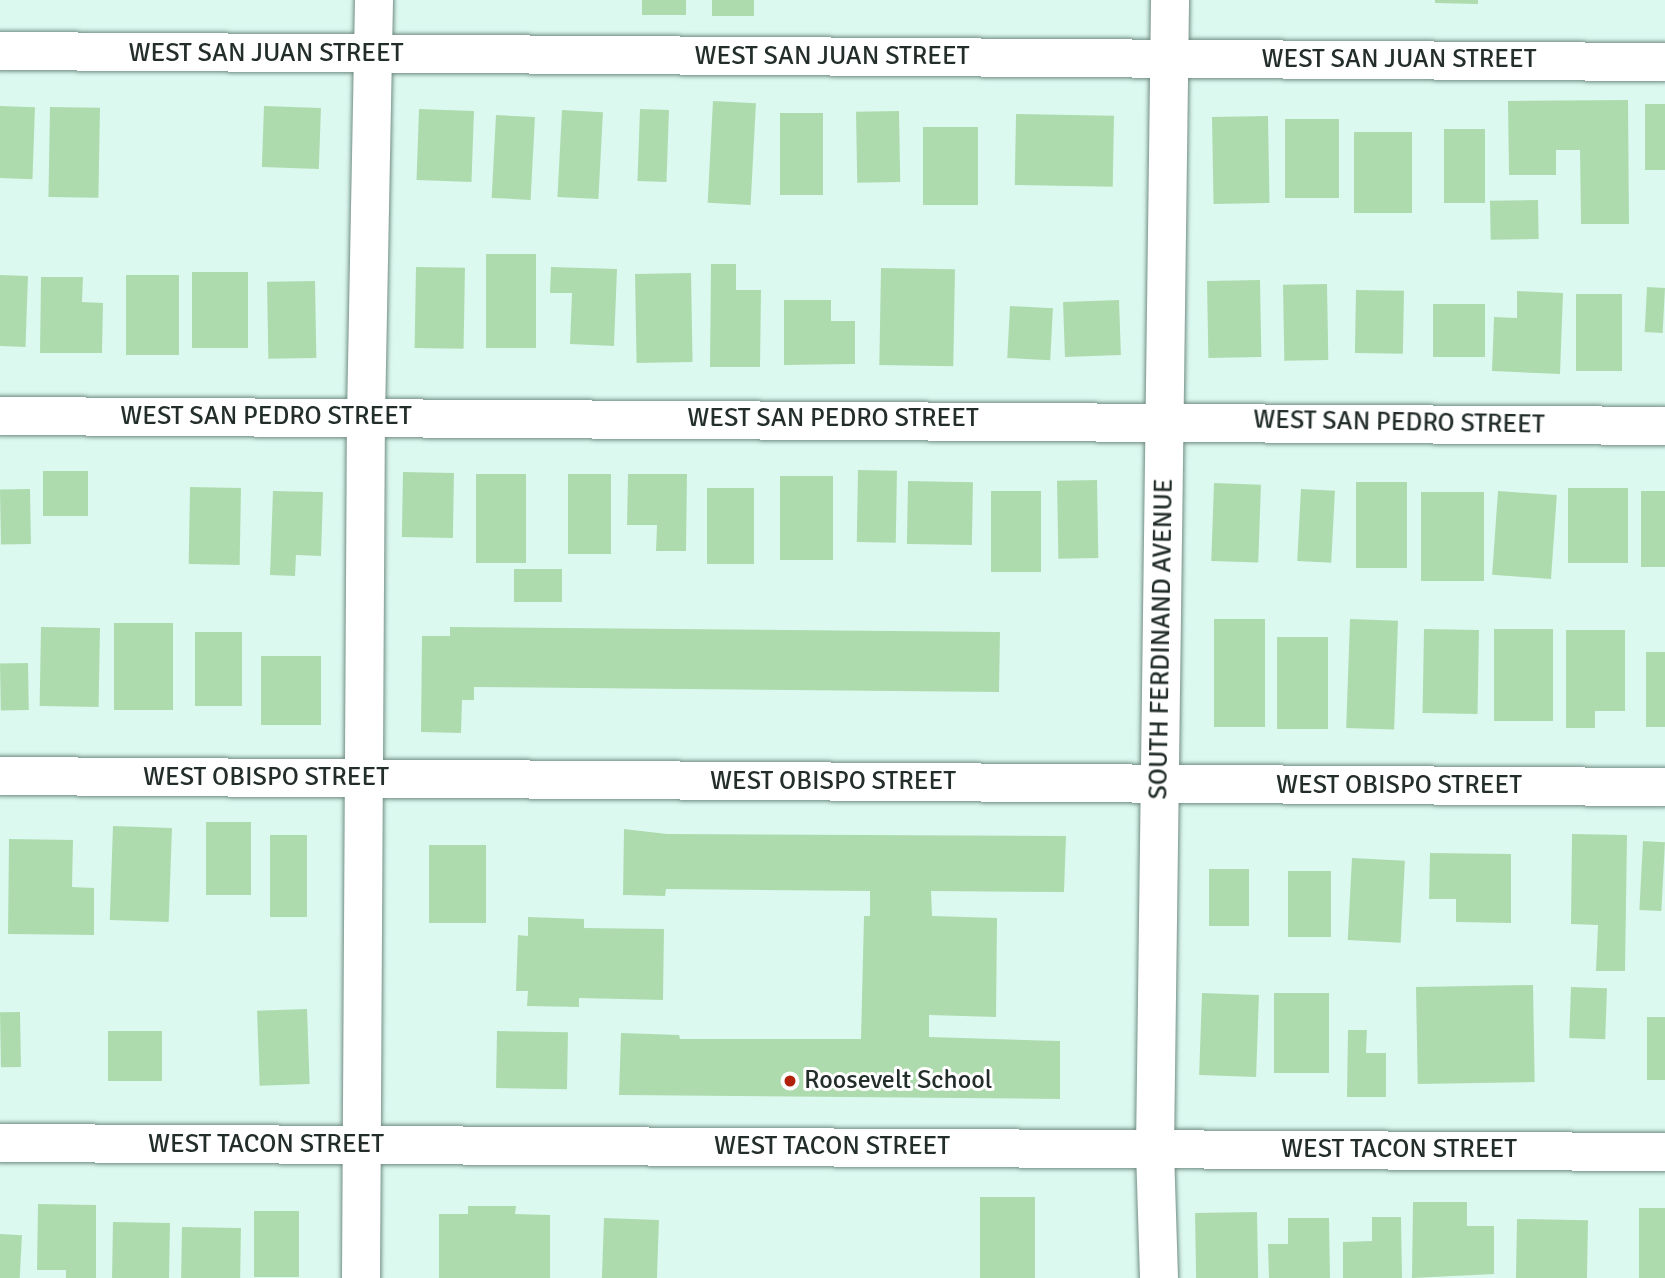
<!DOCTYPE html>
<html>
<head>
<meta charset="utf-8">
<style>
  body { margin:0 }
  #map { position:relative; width:1665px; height:1278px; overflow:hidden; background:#dcf9f0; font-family:Signika,sans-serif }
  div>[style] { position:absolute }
  .building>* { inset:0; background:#aedbae; transform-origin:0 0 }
  .roads { filter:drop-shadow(0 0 2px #728d84) drop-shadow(0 0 2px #728d84) }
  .minor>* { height:38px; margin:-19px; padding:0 19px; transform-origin:19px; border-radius:19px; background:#fff }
  .dots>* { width:19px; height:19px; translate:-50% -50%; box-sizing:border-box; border:4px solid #fff; border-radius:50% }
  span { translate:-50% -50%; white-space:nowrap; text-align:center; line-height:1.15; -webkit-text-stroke:6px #fff; paint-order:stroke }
  .street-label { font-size:26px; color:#232e2b }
  .poi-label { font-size:26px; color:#232e2b }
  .left { translate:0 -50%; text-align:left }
</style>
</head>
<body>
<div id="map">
  <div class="building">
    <div style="left:642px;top:0;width:44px;height:15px"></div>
    <div style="left:712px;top:0;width:42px;height:16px"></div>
    <div style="clip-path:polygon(1435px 0,1478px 0,1478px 4px,1435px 3px)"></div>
    <div style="clip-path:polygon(1628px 100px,1629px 224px,1581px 224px,1580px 150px,1556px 150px,1556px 175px,1509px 175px,1508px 101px)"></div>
    <div style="left:713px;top:101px;width:43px;height:102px;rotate:3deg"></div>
    <div style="left:1665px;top:104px;width:66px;height:20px;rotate:90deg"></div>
    <div style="left:0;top:106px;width:35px;height:72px;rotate:2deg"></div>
    <div style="left:264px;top:106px;width:57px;height:61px;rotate:2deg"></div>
    <div style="left:50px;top:107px;width:50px;height:90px;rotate:1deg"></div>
    <div style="left:419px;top:109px;width:55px;height:71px;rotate:2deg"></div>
    <div style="left:640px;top:109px;width:29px;height:72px;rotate:2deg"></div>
    <div style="left:562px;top:110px;width:41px;height:87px;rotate:3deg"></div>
    <div style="left:899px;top:111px;width:71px;height:43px;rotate:89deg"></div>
    <div style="left:780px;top:113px;width:43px;height:82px"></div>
    <div style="left:1016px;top:114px;width:98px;height:71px;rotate:1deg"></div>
    <div style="left:496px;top:115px;width:39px;height:83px;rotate:3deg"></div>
    <div style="left:1268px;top:116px;width:87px;height:56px;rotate:89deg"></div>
    <div style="left:1285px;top:119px;width:54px;height:79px"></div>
    <div style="left:923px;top:127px;width:55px;height:78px"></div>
    <div style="left:1444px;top:129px;width:41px;height:74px"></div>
    <div style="left:1354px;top:132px;width:58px;height:81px"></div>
    <div style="left:1538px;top:200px;width:39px;height:48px;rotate:89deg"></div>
    <div style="left:486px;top:254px;width:50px;height:94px"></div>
    <div style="clip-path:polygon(711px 264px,736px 264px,736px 290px,761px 290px,760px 367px,710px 367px)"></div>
    <div style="left:416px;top:267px;width:49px;height:81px;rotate:1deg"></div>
    <div style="clip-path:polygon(551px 267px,617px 269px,614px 346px,570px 344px,572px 293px,550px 293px)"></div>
    <div style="left:881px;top:268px;width:74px;height:97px;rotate:1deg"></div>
    <div style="left:192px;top:272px;width:56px;height:76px"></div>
    <div style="left:691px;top:273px;width:89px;height:56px;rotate:89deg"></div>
    <div style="left:0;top:275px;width:28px;height:71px;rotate:2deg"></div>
    <div style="left:126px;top:275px;width:53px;height:80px"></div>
    <div style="clip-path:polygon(41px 277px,83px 277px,82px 302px,103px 303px,102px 353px,40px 353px)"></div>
    <div style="left:1260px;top:280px;width:77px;height:53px;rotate:89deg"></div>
    <div style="left:315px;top:281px;width:77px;height:48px;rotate:89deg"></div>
    <div style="left:1327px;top:284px;width:76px;height:44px;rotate:89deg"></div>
    <div style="left:1647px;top:287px;width:18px;height:45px;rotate:3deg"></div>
    <div style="left:1356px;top:290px;width:48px;height:63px;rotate:1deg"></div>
    <div style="clip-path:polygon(1517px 291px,1563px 293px,1560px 374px,1492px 371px,1494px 317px,1517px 318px)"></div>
    <div style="left:1576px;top:294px;width:46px;height:77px"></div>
    <div style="clip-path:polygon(784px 300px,831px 300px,831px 321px,855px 321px,855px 364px,784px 365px)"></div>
    <div style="left:1119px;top:300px;width:55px;height:56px;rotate:88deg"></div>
    <div style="left:1433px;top:304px;width:52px;height:53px"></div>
    <div style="left:1010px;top:306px;width:43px;height:52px;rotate:3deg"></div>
    <div style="left:858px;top:470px;width:39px;height:72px;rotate:1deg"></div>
    <div style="left:88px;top:471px;width:45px;height:45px;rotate:90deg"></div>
    <div style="left:403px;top:472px;width:51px;height:65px;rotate:1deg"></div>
    <div style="left:476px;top:474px;width:50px;height:89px"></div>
    <div style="left:568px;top:474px;width:43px;height:80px"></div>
    <div style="clip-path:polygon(628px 474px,687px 474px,686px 551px,656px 551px,657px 525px,627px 525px)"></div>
    <div style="left:780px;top:476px;width:53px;height:84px"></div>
    <div style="left:1097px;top:480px;width:78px;height:40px;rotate:89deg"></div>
    <div style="left:908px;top:481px;width:65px;height:63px;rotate:1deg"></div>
    <div style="left:1356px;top:482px;width:51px;height:86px"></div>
    <div style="left:1214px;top:483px;width:47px;height:78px;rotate:2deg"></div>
    <div style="left:190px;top:487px;width:51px;height:77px;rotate:1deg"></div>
    <div style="left:707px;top:488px;width:47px;height:76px"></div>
    <div style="left:1568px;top:488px;width:60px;height:75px"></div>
    <div style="left:30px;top:489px;width:55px;height:30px;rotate:89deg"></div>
    <div style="left:1301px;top:489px;width:34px;height:72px;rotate:3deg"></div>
    <div style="clip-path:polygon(273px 491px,323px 492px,321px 556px,296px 555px,295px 576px,270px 575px)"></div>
    <div style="left:991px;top:491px;width:50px;height:81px"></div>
    <div style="left:1498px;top:491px;width:59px;height:84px;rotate:4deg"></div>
    <div style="left:1641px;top:491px;width:24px;height:76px"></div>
    <div style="left:1421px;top:492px;width:63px;height:89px"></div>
    <div style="left:514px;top:569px;width:48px;height:33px"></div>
    <div style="left:1265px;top:619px;width:108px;height:51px;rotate:90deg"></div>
    <div style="left:1350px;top:619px;width:48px;height:109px;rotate:2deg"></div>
    <div style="left:114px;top:623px;width:59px;height:87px"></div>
    <div style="left:41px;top:627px;width:59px;height:79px;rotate:1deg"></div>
    <div style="clip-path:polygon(450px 627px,1000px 632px,999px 692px,474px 687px,474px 700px,462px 700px,461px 733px,421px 732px,422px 636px,450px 636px)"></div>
    <div style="left:1424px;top:629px;width:55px;height:84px;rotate:1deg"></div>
    <div style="left:1494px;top:629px;width:59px;height:92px"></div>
    <div style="clip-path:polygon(1566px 630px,1625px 630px,1625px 711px,1595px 711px,1595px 728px,1566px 728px)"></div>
    <div style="left:195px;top:632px;width:47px;height:74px"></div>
    <div style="left:1277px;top:637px;width:51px;height:92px"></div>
    <div style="left:1646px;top:652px;width:19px;height:75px"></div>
    <div style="left:261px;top:656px;width:60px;height:69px"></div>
    <div style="left:28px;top:663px;width:47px;height:28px;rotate:89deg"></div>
    <div style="left:206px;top:822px;width:45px;height:73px"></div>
    <div style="left:113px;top:826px;width:59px;height:94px;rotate:2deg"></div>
    <div style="clip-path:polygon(624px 829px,667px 834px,1066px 836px,1064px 892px,931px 891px,932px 916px,997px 918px,996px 1017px,929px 1015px,929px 1037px,1060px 1041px,1060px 1099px,619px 1095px,621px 1033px,679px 1035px,680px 1039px,861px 1039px,864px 916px,870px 916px,870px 891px,666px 889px,665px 896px,623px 895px)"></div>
    <div style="clip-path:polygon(1572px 834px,1627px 835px,1625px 971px,1596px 971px,1598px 925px,1571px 924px)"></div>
    <div style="left:270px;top:835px;width:37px;height:82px"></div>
    <div style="clip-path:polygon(9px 839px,73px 840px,72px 887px,94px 888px,94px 935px,8px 934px)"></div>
    <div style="left:1643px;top:841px;width:22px;height:69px;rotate:3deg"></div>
    <div style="left:429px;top:845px;width:57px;height:78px"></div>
    <div style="clip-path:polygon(1430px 853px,1511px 854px,1511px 923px,1456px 922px,1456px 899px,1429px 899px)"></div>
    <div style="left:1352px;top:858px;width:53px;height:82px;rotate:3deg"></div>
    <div style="left:1209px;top:869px;width:40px;height:57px"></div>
    <div style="left:1288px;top:871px;width:43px;height:66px"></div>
    <div style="clip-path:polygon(528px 917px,584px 919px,584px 928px,664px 929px,663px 1000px,579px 998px,579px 1007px,527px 1006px,528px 991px,516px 991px,518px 935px,528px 936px)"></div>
    <div style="left:1533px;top:985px;width:97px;height:117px;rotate:89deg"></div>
    <div style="left:1571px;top:987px;width:36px;height:51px;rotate:2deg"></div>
    <div style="left:1202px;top:993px;width:57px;height:82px;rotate:2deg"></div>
    <div style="left:1274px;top:993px;width:55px;height:80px"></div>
    <div style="left:307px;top:1009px;width:75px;height:50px;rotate:88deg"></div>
    <div style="left:20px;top:1012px;width:55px;height:20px;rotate:89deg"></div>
    <div style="left:1647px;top:1017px;width:18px;height:63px"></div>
    <div style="clip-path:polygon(1348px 1030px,1367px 1030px,1366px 1053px,1386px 1053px,1386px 1097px,1347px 1097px)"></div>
    <div style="left:108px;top:1031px;width:54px;height:50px"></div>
    <div style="left:497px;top:1031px;width:71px;height:57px;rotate:1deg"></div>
    <div style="left:980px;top:1197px;width:55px;height:81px"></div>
    <div style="clip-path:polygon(1413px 1202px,1467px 1202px,1467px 1226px,1494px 1226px,1494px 1274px,1412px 1278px)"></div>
    <div style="clip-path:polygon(38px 1204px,96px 1205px,96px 1278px,66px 1278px,66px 1270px,37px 1270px)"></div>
    <div style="clip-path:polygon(468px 1206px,516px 1206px,515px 1214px,550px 1215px,550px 1278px,439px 1278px,439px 1214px,468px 1214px)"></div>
    <div style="left:1639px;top:1208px;width:26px;height:70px"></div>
    <div style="left:254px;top:1211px;width:45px;height:66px"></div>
    <div style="left:1257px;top:1212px;width:66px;height:62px;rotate:89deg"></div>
    <div style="clip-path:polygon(1372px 1217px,1401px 1217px,1402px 1278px,1343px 1278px,1343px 1242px,1372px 1241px)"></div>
    <div style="left:604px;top:1218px;width:55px;height:60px;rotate:2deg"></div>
    <div style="clip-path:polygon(1288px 1218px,1329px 1218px,1330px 1278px,1269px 1278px,1268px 1244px,1288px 1244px)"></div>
    <div style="left:1517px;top:1219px;width:71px;height:59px;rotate:1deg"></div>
    <div style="left:113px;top:1222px;width:57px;height:56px;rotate:1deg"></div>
    <div style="left:182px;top:1227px;width:59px;height:51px;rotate:1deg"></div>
    <div style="left:0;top:1234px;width:22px;height:44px;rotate:3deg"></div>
  </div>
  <div class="roads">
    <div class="minor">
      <div style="left:0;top:51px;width:1665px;rotate:0.38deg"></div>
      <div style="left:0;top:416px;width:1665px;rotate:0.34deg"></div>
      <div style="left:0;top:776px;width:1665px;rotate:0.38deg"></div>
      <div style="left:0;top:1143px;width:1665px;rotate:0.31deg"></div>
      <div style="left:361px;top:1278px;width:861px;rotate:-89.67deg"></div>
      <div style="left:366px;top:417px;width:417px;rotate:-88.9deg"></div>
      <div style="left:1159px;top:1278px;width:129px;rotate:-91.8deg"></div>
      <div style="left:1155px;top:1149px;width:1149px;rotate:-89.25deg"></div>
    </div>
  </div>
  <div class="dots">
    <div style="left:790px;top:1081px;background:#b0220a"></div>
  </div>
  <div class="street-label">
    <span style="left:266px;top:54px">WEST SAN JUAN STREET</span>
    <span style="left:832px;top:57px">WEST SAN JUAN STREET</span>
    <span style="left:1399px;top:60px">WEST SAN JUAN STREET</span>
    <span style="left:266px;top:417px">WEST SAN PEDRO STREET</span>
    <span style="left:833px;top:419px">WEST SAN PEDRO STREET</span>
    <span style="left:1399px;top:423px;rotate:1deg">WEST SAN PEDRO STREET</span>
    <span style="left:1162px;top:639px;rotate:-89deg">SOUTH FERDINAND AVENUE</span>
    <span style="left:266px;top:778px">WEST OBISPO STREET</span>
    <span style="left:833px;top:782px">WEST OBISPO STREET</span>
    <span style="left:1399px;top:786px">WEST OBISPO STREET</span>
    <span style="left:266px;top:1145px">WEST TACON STREET</span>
    <span style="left:832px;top:1147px">WEST TACON STREET</span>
    <span style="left:1399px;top:1150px">WEST TACON STREET</span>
  </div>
  <div class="poi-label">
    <span class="left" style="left:804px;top:1081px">Roosevelt School</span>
  </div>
</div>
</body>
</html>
